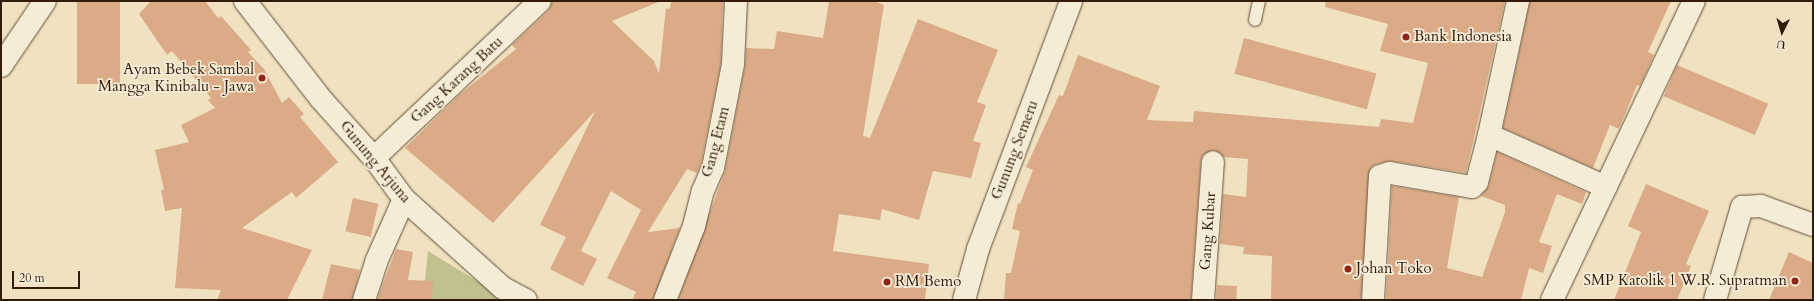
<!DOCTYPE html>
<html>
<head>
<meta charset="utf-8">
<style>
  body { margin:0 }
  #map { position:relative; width:1814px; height:301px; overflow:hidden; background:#f0e2c1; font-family:Cardo,serif }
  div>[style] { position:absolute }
  .green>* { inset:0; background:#c0c18e }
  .building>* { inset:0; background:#dbaa86; transform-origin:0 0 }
  .roads { filter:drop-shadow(0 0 1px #624e37) drop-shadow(0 0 1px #624e37) }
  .lane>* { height:12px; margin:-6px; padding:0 6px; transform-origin:6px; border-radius:6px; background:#f5ecd7 }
  .street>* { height:22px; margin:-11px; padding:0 11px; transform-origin:11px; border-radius:11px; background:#f5ecd7 }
  .secondary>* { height:22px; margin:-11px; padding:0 11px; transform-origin:11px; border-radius:11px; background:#f5ecd7 }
  .dots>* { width:11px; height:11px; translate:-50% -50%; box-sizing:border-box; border:2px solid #f5ecd7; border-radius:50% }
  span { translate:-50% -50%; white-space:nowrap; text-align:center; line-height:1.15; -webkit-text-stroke:3.5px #f5ecd7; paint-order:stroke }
  .poi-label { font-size:15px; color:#321c09 }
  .left { translate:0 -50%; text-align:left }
  .right { translate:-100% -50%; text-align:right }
  .street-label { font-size:15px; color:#321c09 }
  .frame { position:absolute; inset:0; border:2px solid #321c09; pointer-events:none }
  .north { position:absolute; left:1762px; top:12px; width:40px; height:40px; -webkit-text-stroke:3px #f5ecd7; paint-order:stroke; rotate:185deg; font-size:11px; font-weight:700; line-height:16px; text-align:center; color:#321c09 }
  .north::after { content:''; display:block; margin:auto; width:14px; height:18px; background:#321c09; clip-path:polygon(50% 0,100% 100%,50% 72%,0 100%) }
  .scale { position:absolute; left:12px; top:271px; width:68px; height:18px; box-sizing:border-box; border:2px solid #321c09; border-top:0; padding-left:5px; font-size:12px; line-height:14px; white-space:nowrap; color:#321c09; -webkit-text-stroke:3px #f5ecd7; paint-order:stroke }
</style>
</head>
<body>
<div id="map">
  <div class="green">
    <div style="clip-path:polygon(428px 251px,508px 300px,423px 300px)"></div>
  </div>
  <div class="building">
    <div style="left:77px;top:1px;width:43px;height:83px"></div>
    <div style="clip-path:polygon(151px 1px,205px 1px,218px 18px,221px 16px,251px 50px,248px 52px,264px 69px,282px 103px,289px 97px,304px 114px,300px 117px,338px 162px,296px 198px,292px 192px,242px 228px,312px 250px,287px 300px,217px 300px,221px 290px,175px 288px,182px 208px,165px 211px,161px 190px,164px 190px,155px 150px,189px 142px,181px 125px,215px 108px,208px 100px,211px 98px,172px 51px,167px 55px,139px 14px)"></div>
    <div style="clip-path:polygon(552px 1px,661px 1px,612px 21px,654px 61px,659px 74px,666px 8px,670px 9px,671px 1px,723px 1px,721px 63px,701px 164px,697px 173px,687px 169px,648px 232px,680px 228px,653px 300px,632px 300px,636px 292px,607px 278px,641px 210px,611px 191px,581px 251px,597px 259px,583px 286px,550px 269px,566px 237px,540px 225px,595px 111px,493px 223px,405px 148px,459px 95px,516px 49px,512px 45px,549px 10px)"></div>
    <div style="clip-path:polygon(829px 1px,874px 1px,884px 5px,863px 136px,870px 138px,918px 19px,998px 50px,977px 102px,986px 105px,973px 141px,981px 143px,971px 178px,933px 171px,919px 220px,882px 209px,880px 220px,839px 214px,833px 251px,929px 264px,925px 300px,678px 300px,725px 171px,745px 66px,746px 48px,774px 49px,777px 31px,823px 38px)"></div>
    <div style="clip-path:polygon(1326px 1px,1505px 1px,1466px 173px,1392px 161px,1376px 164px,1370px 169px,1361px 300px,1271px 300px,1272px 256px,1243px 254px,1244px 247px,1220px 244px,1223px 194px,1246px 197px,1248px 159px,1224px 157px,1214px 150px,1203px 155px,1201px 161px,1191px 300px,1004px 300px,1006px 273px,1011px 273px,1020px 231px,1012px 229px,1018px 203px,1020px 204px,1033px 170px,1026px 167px,1059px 95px,1063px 96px,1078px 55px,1160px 86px,1147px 120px,1193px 122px,1194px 111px,1379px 127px,1381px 119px,1413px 123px,1428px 63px,1380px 51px,1388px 24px,1325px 7px)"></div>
    <div style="clip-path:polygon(1530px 1px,1671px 1px,1648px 52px,1654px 55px,1640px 86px,1637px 85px,1619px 129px,1610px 125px,1593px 168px,1503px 128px)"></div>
    <div style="left:1244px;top:38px;width:137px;height:37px;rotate:15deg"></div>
    <div style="left:1677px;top:65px;width:99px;height:34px;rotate:23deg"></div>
    <div style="clip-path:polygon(1497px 152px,1586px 192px,1582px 204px,1557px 194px,1539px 242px,1552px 246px,1543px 273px,1529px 268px,1521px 300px,1386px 300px,1392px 186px,1459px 197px,1447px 268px,1482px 277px,1505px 212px,1505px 205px,1481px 196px,1489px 185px)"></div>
    <div style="clip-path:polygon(1646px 184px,1709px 211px,1686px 264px,1691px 266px,1677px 300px,1614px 300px,1641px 232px,1628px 226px)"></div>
    <div style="left:353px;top:198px;width:26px;height:34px;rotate:13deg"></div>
    <div style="clip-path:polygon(396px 249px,413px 252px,408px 280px,433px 281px,432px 300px,377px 300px)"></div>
    <div style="clip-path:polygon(1789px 252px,1813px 263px,1813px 300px,1769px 300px)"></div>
    <div style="clip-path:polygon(331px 264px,360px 270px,352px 300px,322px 300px)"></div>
    <div style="left:1217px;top:285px;width:20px;height:15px;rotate:3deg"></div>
  </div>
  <div class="roads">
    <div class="lane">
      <div style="left:1255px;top:20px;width:19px;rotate:-78deg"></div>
    </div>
    <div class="street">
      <div style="left:1518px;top:1px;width:137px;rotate:102.2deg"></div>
      <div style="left:1489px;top:135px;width:128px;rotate:24deg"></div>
      <div style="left:374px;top:158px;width:228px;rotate:-43.4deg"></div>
      <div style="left:364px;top:300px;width:40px;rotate:-72deg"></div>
      <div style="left:376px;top:262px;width:69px;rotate:-66deg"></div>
      <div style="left:665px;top:300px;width:79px;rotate:-68.6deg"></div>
      <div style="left:694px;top:226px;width:36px;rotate:-76deg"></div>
      <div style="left:703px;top:191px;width:25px;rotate:-67deg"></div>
      <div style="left:713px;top:168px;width:106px;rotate:-79.1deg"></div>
      <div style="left:733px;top:64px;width:63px;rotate:-87.3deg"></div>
      <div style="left:964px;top:300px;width:53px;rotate:-74.6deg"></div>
      <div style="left:978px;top:249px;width:265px;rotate:-69.4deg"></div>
      <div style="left:1203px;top:300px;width:138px;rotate:-85.9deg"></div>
      <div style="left:1373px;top:300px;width:124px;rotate:-86.8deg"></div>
      <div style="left:1380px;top:176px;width:10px;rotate:-17deg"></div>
      <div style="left:1390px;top:173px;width:83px;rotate:9.7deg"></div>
      <div style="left:1472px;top:187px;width:7px;rotate:-45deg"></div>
      <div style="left:1477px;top:182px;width:49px;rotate:-75.7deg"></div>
      <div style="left:1552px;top:300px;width:331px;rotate:-64.6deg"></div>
      <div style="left:1715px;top:300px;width:97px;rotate:-73.8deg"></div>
      <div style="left:1742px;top:207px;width:19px;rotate:-3deg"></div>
      <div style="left:1761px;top:206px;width:55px;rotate:20.1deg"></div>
    </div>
    <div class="secondary">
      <div style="left:245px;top:1px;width:124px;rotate:52.2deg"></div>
      <div style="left:321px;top:99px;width:79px;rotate:48.1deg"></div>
      <div style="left:374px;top:158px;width:51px;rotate:53.8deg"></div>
      <div style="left:404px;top:199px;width:133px;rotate:42deg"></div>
      <div style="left:503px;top:288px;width:26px;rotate:28deg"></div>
      <div style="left:1px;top:66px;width:78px;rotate:-55.9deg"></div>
    </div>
  </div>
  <div class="dots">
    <div style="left:1406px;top:37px;background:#8f2418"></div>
    <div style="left:262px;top:78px;background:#8f2418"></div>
    <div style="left:1348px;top:269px;background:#8f2418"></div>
    <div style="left:1795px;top:281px;background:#8f2418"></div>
    <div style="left:887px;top:282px;background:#8f2418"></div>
  </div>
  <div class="poi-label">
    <span class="left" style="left:1414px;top:37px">Bank Indonesia</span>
    <span class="right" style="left:254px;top:78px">Ayam Bebek Sambal<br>Mangga Kinibalu - Jawa</span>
    <span class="left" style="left:1356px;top:269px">Johan Toko</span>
    <span class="right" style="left:1787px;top:281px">SMP Katolik 1 W.R. Supratman</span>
    <span class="left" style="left:895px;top:282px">RM Bemo</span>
  </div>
  <div class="street-label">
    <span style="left:457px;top:80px;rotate:-43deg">Gang Karang Batu</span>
    <span style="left:716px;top:142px;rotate:-76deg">Gang Etam</span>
    <span style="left:1015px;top:150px;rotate:-69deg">Gunung Semeru</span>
    <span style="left:375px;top:162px;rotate:50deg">Gunung Arjuna</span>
    <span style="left:1208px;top:231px;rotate:-86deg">Gang Kubar</span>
  </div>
  <div class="frame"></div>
  <div class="north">U</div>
  <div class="scale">20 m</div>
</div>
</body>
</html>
